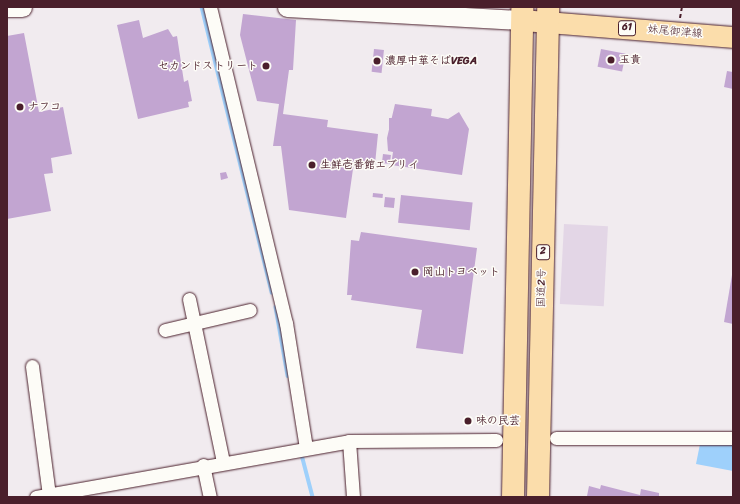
<!DOCTYPE html>
<html>
<head>
<meta charset="utf-8">
<style>
  body { margin:0 }
  #map { position:relative; width:740px; height:504px; overflow:hidden; background:#f1ebef; font-family:Sriracha,"Klee One",sans-serif }
  div>[style] { position:absolute }
  .built>* { inset:0; background:#e3d6e6; transform-origin:0 0 }
  .water>* { inset:0; background:#9ed0fb }
  .stream>* { height:3.5px; margin:-1.75px; padding:0 1.75px; transform-origin:1.75px; border-radius:1.75px; background:#9ed0fb }
  .building>* { inset:0; background:#c2a5d1; transform-origin:0 0 }
  .path>* { height:2px; margin-top:-1px; transform-origin:0; background:repeating-linear-gradient(90deg,#4a1f2b 0 4px,transparent 0 7px) }
  .roads { filter:drop-shadow(0 0 1px #4a1f2b) drop-shadow(0 0 1px #4a1f2b) }
  .minor>* { height:13px; margin:-6.5px; padding:0 6.5px; transform-origin:6.5px; border-radius:6.5px; background:#fdfcf7 }
  .secondary>* { height:19px; margin:-9.5px; padding:0 9.5px; transform-origin:9.5px; border-radius:9.5px; background:#fdfcf7 }
  .primary>* { height:21px; margin:-10.5px; padding:0 10.5px; transform-origin:10.5px; border-radius:10.5px; background:#fbddab }
  .trunk>* { height:22px; margin:-11px; padding:0 11px; transform-origin:11px; border-radius:11px; background:#fbddab }
  .dots>* { width:11px; height:11px; translate:-50% -50%; box-sizing:border-box; border:2px solid #fdfcf7; border-radius:50% }
  span { translate:-50% -50%; white-space:nowrap; text-align:center; line-height:1.15; -webkit-text-stroke:3px #fdfcf7; paint-order:stroke }
  .shield-label span { padding:1px 3px; background:#fdfcf7; border:1px solid; border-radius:3px; -webkit-text-stroke-width:0 }
  .shield-label { font-size:10px; color:#4a1f2b; font-weight:700 }
  .street-label { font-size:11px; color:#4a1f2b }
  .poi-label { font-size:11px; color:#4a1f2b; font-weight:700 }
  .left { translate:0 -50%; text-align:left }
  .right { translate:-100% -50%; text-align:right }
  .frame { position:absolute; inset:0; border:8px solid #4a1f2b; pointer-events:none }
</style>
</head>
<body>
<div id="map">
  <div class="built">
    <div style="left:564px;top:224px;width:44px;height:80px;rotate:3deg"></div>
  </div>
  <div class="water">
    <div style="clip-path:polygon(700px 444px,733px 445px,733px 471px,696px 464px)"></div>
  </div>
  <div class="stream">
    <div style="left:202px;top:7px;width:294px;rotate:76.2deg"></div>
    <div style="left:276px;top:307px;width:70px;rotate:80.1deg"></div>
    <div style="left:302px;top:455px;width:43px;rotate:75.3deg"></div>
  </div>
  <div class="building">
    <div style="clip-path:polygon(243px 14px,296px 20px,293px 70px,289px 70px,283px 114px,328px 120px,327px 127px,378px 134px,375px 164px,354px 162px,346px 218px,289px 210px,281px 146px,273px 146px,279px 104px,257px 101px,240px 35px)"></div>
    <div style="clip-path:polygon(139px 20px,143px 38px,168px 29px,173px 37px,177px 36px,184px 82px,188px 80px,192px 101px,188px 102px,189px 107px,138px 119px,117px 25px)"></div>
    <div style="clip-path:polygon(24px 33px,39px 112px,63px 107px,72px 154px,51px 158px,53px 173px,44px 174px,51px 211px,7px 219px,7px 36px)"></div>
    <div style="left:374px;top:49px;width:10px;height:23px;rotate:6deg"></div>
    <div style="left:601px;top:49px;width:25px;height:18px;rotate:11deg"></div>
    <div style="clip-path:polygon(727px 71px,733px 72px,733px 89px,724px 87px)"></div>
    <div style="clip-path:polygon(395px 104px,432px 109px,431px 116px,448px 119px,459px 112px,469px 129px,462px 175px,391px 165px,393px 152px,388px 151px,387px 138px)"></div>
    <div style="left:389px;top:118px;width:3px;height:14px"></div>
    <div style="left:383px;top:154px;width:8px;height:9px;rotate:7deg"></div>
    <div style="clip-path:polygon(226px 172px,228px 178px,221px 180px,220px 173px)"></div>
    <div style="left:373px;top:193px;width:10px;height:4px;rotate:6deg"></div>
    <div style="left:401px;top:195px;width:72px;height:28px;rotate:6deg"></div>
    <div style="left:385px;top:197px;width:10px;height:10px;rotate:6deg"></div>
    <div style="clip-path:polygon(361px 232px,477px 248px,463px 354px,416px 348px,422px 310px,351px 300px,352px 295px,347px 295px,351px 240px,359px 241px)"></div>
    <div style="clip-path:polygon(732px 275px,733px 275px,733px 324px,724px 322px)"></div>
    <div style="clip-path:polygon(601px 485px,640px 495px,641px 489px,659px 493px,659px 497px,582px 497px,587px 496px,589px 486px,600px 489px)"></div>
  </div>
  <div class="path">
    <div style="left:680px;top:18px;width:11px;rotate:-80deg"></div>
  </div>
  <div class="roads">
    <div class="minor">
      <div style="left:210px;top:7px;width:325px;rotate:76.5deg"></div>
      <div style="left:286px;top:323px;width:127px;rotate:80.9deg"></div>
      <div style="left:189px;top:299px;width:167px;rotate:78.2deg"></div>
      <div style="left:165px;top:330px;width:87px;rotate:-13.2deg"></div>
      <div style="left:32px;top:366px;width:130px;rotate:82.5deg"></div>
      <div style="left:556px;top:438px;width:177px"></div>
      <div style="left:349px;top:441px;width:56px;rotate:85.9deg"></div>
      <div style="left:203px;top:465px;width:33px;rotate:78deg"></div>
      <div style="left:36px;top:497px;width:318px;rotate:-10.1deg"></div>
      <div style="left:349px;top:441px;width:147px;rotate:-0.4deg"></div>
    </div>
    <div class="secondary">
      <div style="left:7px;top:7px;width:15px"></div>
      <div style="left:287px;top:7px;width:235px;rotate:3.2deg"></div>
    </div>
    <div class="primary">
      <div style="left:522px;top:20px;width:212px;rotate:4.6deg"></div>
    </div>
    <div class="trunk">
      <div style="left:513px;top:497px;width:490px;rotate:-88.9deg"></div>
      <div style="left:538px;top:497px;width:490px;rotate:-88.8deg"></div>
    </div>
  </div>
  <div class="dots">
    <div style="left:611px;top:60px;background:#4a1f2b"></div>
    <div style="left:377px;top:61px;background:#4a1f2b"></div>
    <div style="left:266px;top:66px;background:#4a1f2b"></div>
    <div style="left:20px;top:107px;background:#4a1f2b"></div>
    <div style="left:312px;top:165px;background:#4a1f2b"></div>
    <div style="left:415px;top:272px;background:#4a1f2b"></div>
    <div style="left:468px;top:421px;background:#4a1f2b"></div>
  </div>
  <div class="shield-label">
    <span style="left:627px;top:28px">61</span>
    <span style="left:543px;top:252px">2</span>
  </div>
  <div class="street-label">
    <span style="left:675px;top:32px;rotate:5deg">妹尾御津線</span>
    <span style="left:542px;top:288px;rotate:-89deg">国道2号</span>
  </div>
  <div class="poi-label">
    <span class="left" style="left:619px;top:60px">玉貴</span>
    <span class="left" style="left:385px;top:61px">濃厚中華そばVEGA</span>
    <span class="right" style="left:258px;top:66px">セカンドストリート</span>
    <span class="left" style="left:28px;top:107px">ナフコ</span>
    <span class="left" style="left:320px;top:165px">生鮮壱番館エブリイ</span>
    <span class="left" style="left:423px;top:272px">岡山トヨペット</span>
    <span class="left" style="left:476px;top:421px">味の民芸</span>
  </div>
  <div class="frame"></div>
</div>
</body>
</html>
